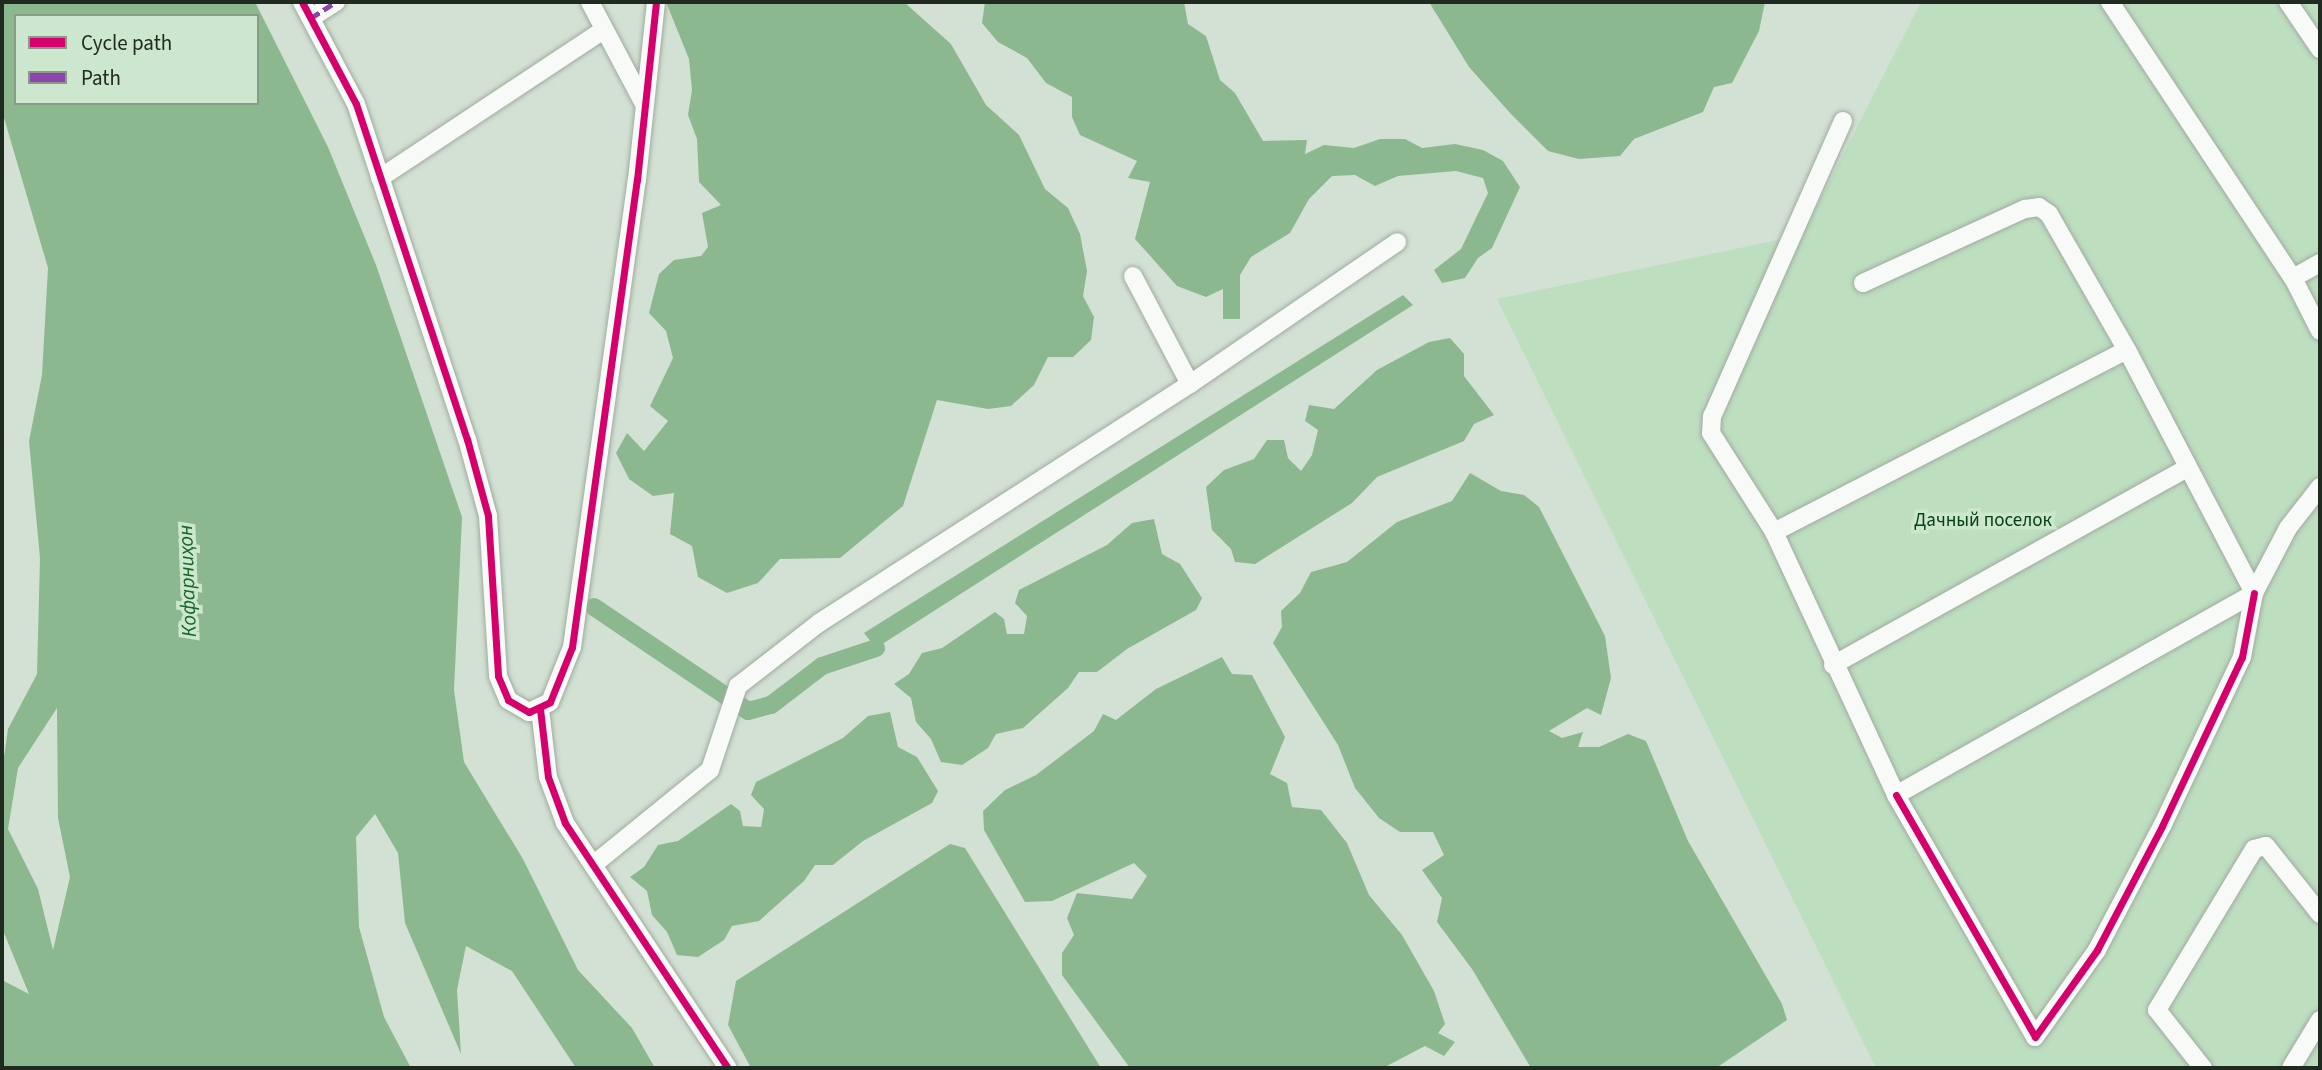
<!DOCTYPE html>
<html>
<head>
<meta charset="utf-8">
<style>
  body { margin:0 }
  #map { position:relative; width:2322px; height:1070px; overflow:hidden; background:#d2e1d3; font-family:"Source Sans 3",sans-serif }
  div>[style] { position:absolute }
  .green>* { inset:0; background:#bedec0 }
  .water>* { inset:0; background:#8cb88f }
  .canal>* { height:18px; margin:-9px; padding:0 9px; transform-origin:9px; border-radius:9px; background:#8cb88f }
  .roads { filter:drop-shadow(0 0 2px #9fab9f) drop-shadow(0 0 2px #9fab9f) }
  .minor>* { height:18px; margin:-9px; padding:0 9px; transform-origin:9px; border-radius:9px; background:#f8faf8 }
  .quiet>* { height:5px; margin-top:-2.5px; transform-origin:0; background:repeating-linear-gradient(90deg,#8e44ad 0 10px,transparent 0 15px) }
  .cycleway>* { height:7px; margin:-3.5px; padding:0 3.5px; transform-origin:3.5px; border-radius:3.5px; background:#d6006c }
  span { translate:-50% -50%; white-space:nowrap; text-align:center; line-height:1.15; -webkit-text-stroke:7px #cce7cd; paint-order:stroke }
  .park-label { font-size:19px; color:#024412 }
  .water-label { font-size:21px; color:#166827; font-style:italic }
  .frame { position:absolute; inset:0; border:4px solid #202a21; pointer-events:none }
  .legend { position:absolute; left:14px; top:14px; width:245px; height:91px; box-sizing:border-box; background:#cce7cd; border:2px solid #879b88; margin:0; padding:9px 12px; list-style:none; font-size:21px; color:#202a21 }
  .legend li { display:flex; align-items:center; gap:14px; height:35px }
  .legend b { width:35px; border:2px solid #879b88 }
</style>
</head>
<body>
<div id="map">
  <div class="green">
    <div style="clip-path:polygon(1921px 2px,2320px 2px,2320px 1068px,1876px 1068px,1497px 299px,1802px 235px)"></div>
  </div>
  <div class="water">
    <div style="clip-path:polygon(evenodd,2px 2px,255px 2px,328px 147px,376px 265px,462px 517px,454px 690px,464px 762px,523px 859px,578px 970px,632px 1028px,655px 1068px,576px 1068px,512px 971px,466px 946px,457px 990px,461px 1054px,405px 923px,398px 853px,375px 814px,356px 837px,359px 927px,384px 1017px,411px 1068px,2px 1068px,2px 980px,29px 994px,2px 928px,2px 771px,8px 729px,37px 674px,40px 558px,29px 441px,42px 375px,48px 268px,2px 111px,2px 2px,16px 16px,257px 16px,257px 103px,16px 103px,16px 16px,2px 2px,57px 708px,58px 818px,70px 877px,53px 950px,38px 889px,8px 829px,18px 768px,57px 708px)"></div>
    <div style="clip-path:polygon(666px 2px,904px 2px,951px 44px,986px 105px,1019px 135px,1045px 189px,1068px 208px,1080px 234px,1087px 271px,1083px 296px,1094px 317px,1091px 340px,1073px 357px,1048px 357px,1034px 385px,1011px 406px,988px 409px,937px 400px,903px 506px,840px 558px,780px 559px,758px 583px,727px 593px,698px 577px,692px 546px,670px 534px,674px 493px,653px 496px,629px 479px,616px 453px,627px 433px,644px 451px,668px 421px,650px 406px,673px 358px,666px 331px,649px 313px,659px 274px,674px 260px,701px 256px,708px 247px,702px 213px,721px 205px,699px 182px,697px 139px,688px 115px,692px 90px,689px 59px)"></div>
    <div style="clip-path:polygon(985px 2px,1184px 2px,1188px 24px,1206px 36px,1220px 80px,1235px 93px,1263px 141px,1307px 140px,1305px 154px,1324px 145px,1354px 148px,1380px 139px,1405px 139px,1422px 148px,1455px 144px,1483px 150px,1503px 161px,1520px 187px,1492px 248px,1478px 258px,1465px 278px,1442px 283px,1434px 270px,1461px 249px,1488px 193px,1483px 178px,1456px 171px,1398px 176px,1375px 186px,1355px 175px,1332px 176px,1309px 199px,1290px 233px,1251px 257px,1240px 275px,1240px 319px,1223px 319px,1223px 289px,1206px 297px,1177px 286px,1135px 239px,1150px 182px,1128px 178px,1137px 161px,1080px 135px,1072px 117px,1072px 97px,1046px 83px,1027px 58px,998px 42px,982px 23px)"></div>
    <div style="clip-path:polygon(1429px 2px,1765px 2px,1759px 31px,1732px 83px,1714px 87px,1703px 112px,1634px 139px,1620px 156px,1579px 159px,1548px 151px,1511px 114px,1469px 67px)"></div>
    <div style="clip-path:polygon(1403px 295px,1413px 305px,876px 648px,864px 633px)"></div>
    <div style="clip-path:polygon(1450px 338px,1464px 354px,1464px 376px,1494px 415px,1474px 424px,1464px 441px,1377px 477px,1352px 503px,1255px 564px,1235px 562px,1231px 549px,1212px 530px,1206px 487px,1224px 470px,1254px 459px,1267px 440px,1284px 440px,1288px 458px,1301px 471px,1312px 455px,1318px 430px,1305px 421px,1309px 405px,1334px 409px,1377px 370px,1429px 342px)"></div>
    <div style="clip-path:polygon(1470px 473px,1501px 491px,1524px 495px,1539px 507px,1605px 636px,1611px 678px,1601px 715px,1587px 708px,1549px 731px,1562px 738px,1583px 732px,1578px 747px,1599px 747px,1628px 734px,1646px 741px,1688px 841px,1782px 1004px,1787px 1020px,1716px 1068px,1531px 1068px,1472px 969px,1437px 922px,1442px 898px,1422px 870px,1444px 855px,1433px 832px,1400px 832px,1379px 818px,1355px 788px,1338px 745px,1273px 643px,1282px 627px,1281px 611px,1300px 593px,1311px 572px,1347px 562px,1397px 522px,1452px 501px)"></div>
    <div style="clip-path:polygon(1154px 519px,1162px 554px,1180px 564px,1202px 598px,1196px 610px,1127px 649px,1097px 672px,1079px 672px,1068px 688px,1023px 728px,996px 734px,988px 748px,962px 765px,941px 762px,931px 739px,916px 722px,911px 698px,894px 684px,909px 674px,922px 653px,942px 648px,995px 612px,1004px 619px,1007px 634px,1024px 634px,1027px 616px,1015px 603px,1019px 590px,1107px 545px,1132px 523px)"></div>
    <div style="clip-path:polygon(1222px 657px,1232px 674px,1252px 675px,1285px 737px,1270px 774px,1287px 783px,1292px 807px,1321px 810px,1347px 843px,1369px 895px,1402px 935px,1434px 991px,1445px 1024px,1438px 1033px,1455px 1042px,1444px 1056px,1425px 1046px,1383px 1068px,1130px 1068px,1062px 975px,1062px 953px,1074px 935px,1067px 918px,1077px 893px,1132px 899px,1147px 876px,1134px 863px,1052px 901px,1025px 902px,984px 830px,983px 811px,1005px 790px,1036px 775px,1094px 731px,1103px 714px,1116px 720px,1156px 689px)"></div>
    <div style="clip-path:polygon(890px 712px,898px 747px,917px 757px,938px 791px,932px 803px,863px 841px,833px 865px,815px 865px,804px 881px,759px 921px,732px 926px,724px 940px,698px 957px,677px 955px,667px 932px,652px 915px,647px 891px,630px 877px,644px 867px,658px 845px,678px 841px,731px 804px,740px 811px,743px 826px,761px 827px,764px 809px,751px 795px,756px 782px,843px 738px,868px 716px)"></div>
    <div style="clip-path:polygon(950px 844px,965px 848px,1101px 1068px,751px 1068px,728px 1025px,736px 981px)"></div>
  </div>
  <div class="canal">
    <div style="left:594px;top:607px;width:186px;rotate:34deg"></div>
    <div style="left:748px;top:711px;width:24px;rotate:-15deg"></div>
    <div style="left:771px;top:705px;width:64px;rotate:-37.4deg"></div>
    <div style="left:822px;top:666px;width:57px;rotate:-18.4deg"></div>
  </div>
  <div class="roads">
    <div class="minor">
      <div style="left:302px;top:2px;width:115px;rotate:62.1deg"></div>
      <div style="left:356px;top:104px;width:353px;rotate:71.7deg"></div>
      <div style="left:467px;top:439px;width:80px;rotate:74.7deg"></div>
      <div style="left:488px;top:516px;width:160px;rotate:86.4deg"></div>
      <div style="left:498px;top:676px;width:26px;rotate:67deg"></div>
      <div style="left:508px;top:700px;width:24px;rotate:30deg"></div>
      <div style="left:529px;top:712px;width:23px;rotate:-25deg"></div>
      <div style="left:550px;top:702px;width:59px;rotate:-68.2deg"></div>
      <div style="left:572px;top:647px;width:472px;rotate:-82.1deg"></div>
      <div style="left:637px;top:180px;width:179px;rotate:-83.9deg"></div>
      <div style="left:590px;top:2px;width:115px;rotate:62.1deg"></div>
      <div style="left:2110px;top:2px;width:331px;rotate:56.5deg"></div>
      <div style="left:2293px;top:278px;width:59px;rotate:63deg"></div>
      <div style="left:2288px;top:2px;width:57px;rotate:55.8deg"></div>
      <div style="left:311px;top:18px;width:30px;rotate:-33deg"></div>
      <div style="left:1843px;top:121px;width:323px;rotate:113.9deg"></div>
      <div style="left:1712px;top:416px;width:17px;rotate:93deg"></div>
      <div style="left:1711px;top:433px;width:117px;rotate:57.5deg"></div>
      <div style="left:1774px;top:532px;width:290px;rotate:65.1deg"></div>
      <div style="left:1896px;top:795px;width:411px;rotate:-29.4deg"></div>
      <div style="left:2254px;top:593px;width:73px;rotate:-62.4deg"></div>
      <div style="left:2288px;top:528px;width:52px;rotate:-52deg"></div>
      <div style="left:380px;top:178px;width:268px;rotate:-33.5deg"></div>
      <div style="left:1133px;top:276px;width:122px;rotate:62.2deg"></div>
      <div style="left:2293px;top:278px;width:31px;rotate:-29deg"></div>
      <div style="left:1863px;top:283px;width:178px;rotate:-24.6deg"></div>
      <div style="left:2025px;top:209px;width:14px;rotate:-8deg"></div>
      <div style="left:2039px;top:207px;width:12px;rotate:35deg"></div>
      <div style="left:2049px;top:214px;width:157px;rotate:60.2deg"></div>
      <div style="left:2127px;top:350px;width:274px;rotate:62.4deg"></div>
      <div style="left:2254px;top:593px;width:65px;rotate:100.6deg"></div>
      <div style="left:2242px;top:657px;width:187px;rotate:115.3deg"></div>
      <div style="left:2162px;top:826px;width:140px;rotate:117.7deg"></div>
      <div style="left:2097px;top:950px;width:107px;rotate:125.5deg"></div>
      <div style="left:2035px;top:1037px;width:279px;rotate:-119.9deg"></div>
      <div style="left:1774px;top:532px;width:397px;rotate:-27.3deg"></div>
      <div style="left:1833px;top:665px;width:405px;rotate:-29.1deg"></div>
      <div style="left:540px;top:709px;width:68px;rotate:83.3deg"></div>
      <div style="left:548px;top:777px;width:49px;rotate:69.7deg"></div>
      <div style="left:565px;top:823px;width:294px;rotate:56.4deg"></div>
      <div style="left:593px;top:865px;width:151px;rotate:-39.1deg"></div>
      <div style="left:710px;top:770px;width:89px;rotate:-71.6deg"></div>
      <div style="left:738px;top:686px;width:103px;rotate:-37.9deg"></div>
      <div style="left:819px;top:623px;width:441px;rotate:-32.8deg"></div>
      <div style="left:1190px;top:384px;width:251px;rotate:-34.4deg"></div>
      <div style="left:2203px;top:1068px;width:74px;rotate:-128.4deg"></div>
      <div style="left:2157px;top:1010px;width:188px;rotate:-58.9deg"></div>
      <div style="left:2254px;top:849px;width:12px;rotate:-14deg"></div>
      <div style="left:2266px;top:846px;width:87px;rotate:51.5deg"></div>
      <div style="left:2291px;top:1068px;width:56px;rotate:-58.9deg"></div>
    </div>
  </div>
  <div class="quiet">
    <div style="left:311px;top:18px;width:30px;rotate:-33deg"></div>
  </div>
  <div class="cycleway">
    <div style="left:302px;top:2px;width:115px;rotate:62.1deg"></div>
    <div style="left:356px;top:104px;width:353px;rotate:71.7deg"></div>
    <div style="left:467px;top:439px;width:80px;rotate:74.7deg"></div>
    <div style="left:488px;top:516px;width:160px;rotate:86.4deg"></div>
    <div style="left:498px;top:676px;width:26px;rotate:67deg"></div>
    <div style="left:508px;top:700px;width:24px;rotate:30deg"></div>
    <div style="left:529px;top:712px;width:23px;rotate:-25deg"></div>
    <div style="left:550px;top:702px;width:59px;rotate:-68.2deg"></div>
    <div style="left:572px;top:647px;width:472px;rotate:-82.1deg"></div>
    <div style="left:637px;top:180px;width:179px;rotate:-83.9deg"></div>
    <div style="left:540px;top:709px;width:68px;rotate:83.3deg"></div>
    <div style="left:548px;top:777px;width:49px;rotate:69.7deg"></div>
    <div style="left:565px;top:823px;width:294px;rotate:56.4deg"></div>
    <div style="left:1896px;top:795px;width:279px;rotate:60.1deg"></div>
    <div style="left:2035px;top:1037px;width:107px;rotate:-54.5deg"></div>
    <div style="left:2097px;top:950px;width:140px;rotate:-62.3deg"></div>
    <div style="left:2162px;top:826px;width:187px;rotate:-64.7deg"></div>
    <div style="left:2242px;top:657px;width:65px;rotate:-79.4deg"></div>
  </div>
  <div class="park-label">
    <span style="left:1983px;top:521px">Дачный поселок</span>
  </div>
  <div class="water-label">
    <span style="left:187px;top:581px;rotate:-92deg">Кофарниҳон</span>
  </div>
  <div class="frame"></div>
  <ul class="legend">
  <li><b style="height:9px;background:#d6006c"></b>Cycle path</li>
  <li><b style="height:9px;background:#8e44ad"></b>Path</li>
  </ul>
</div>
</body>
</html>
